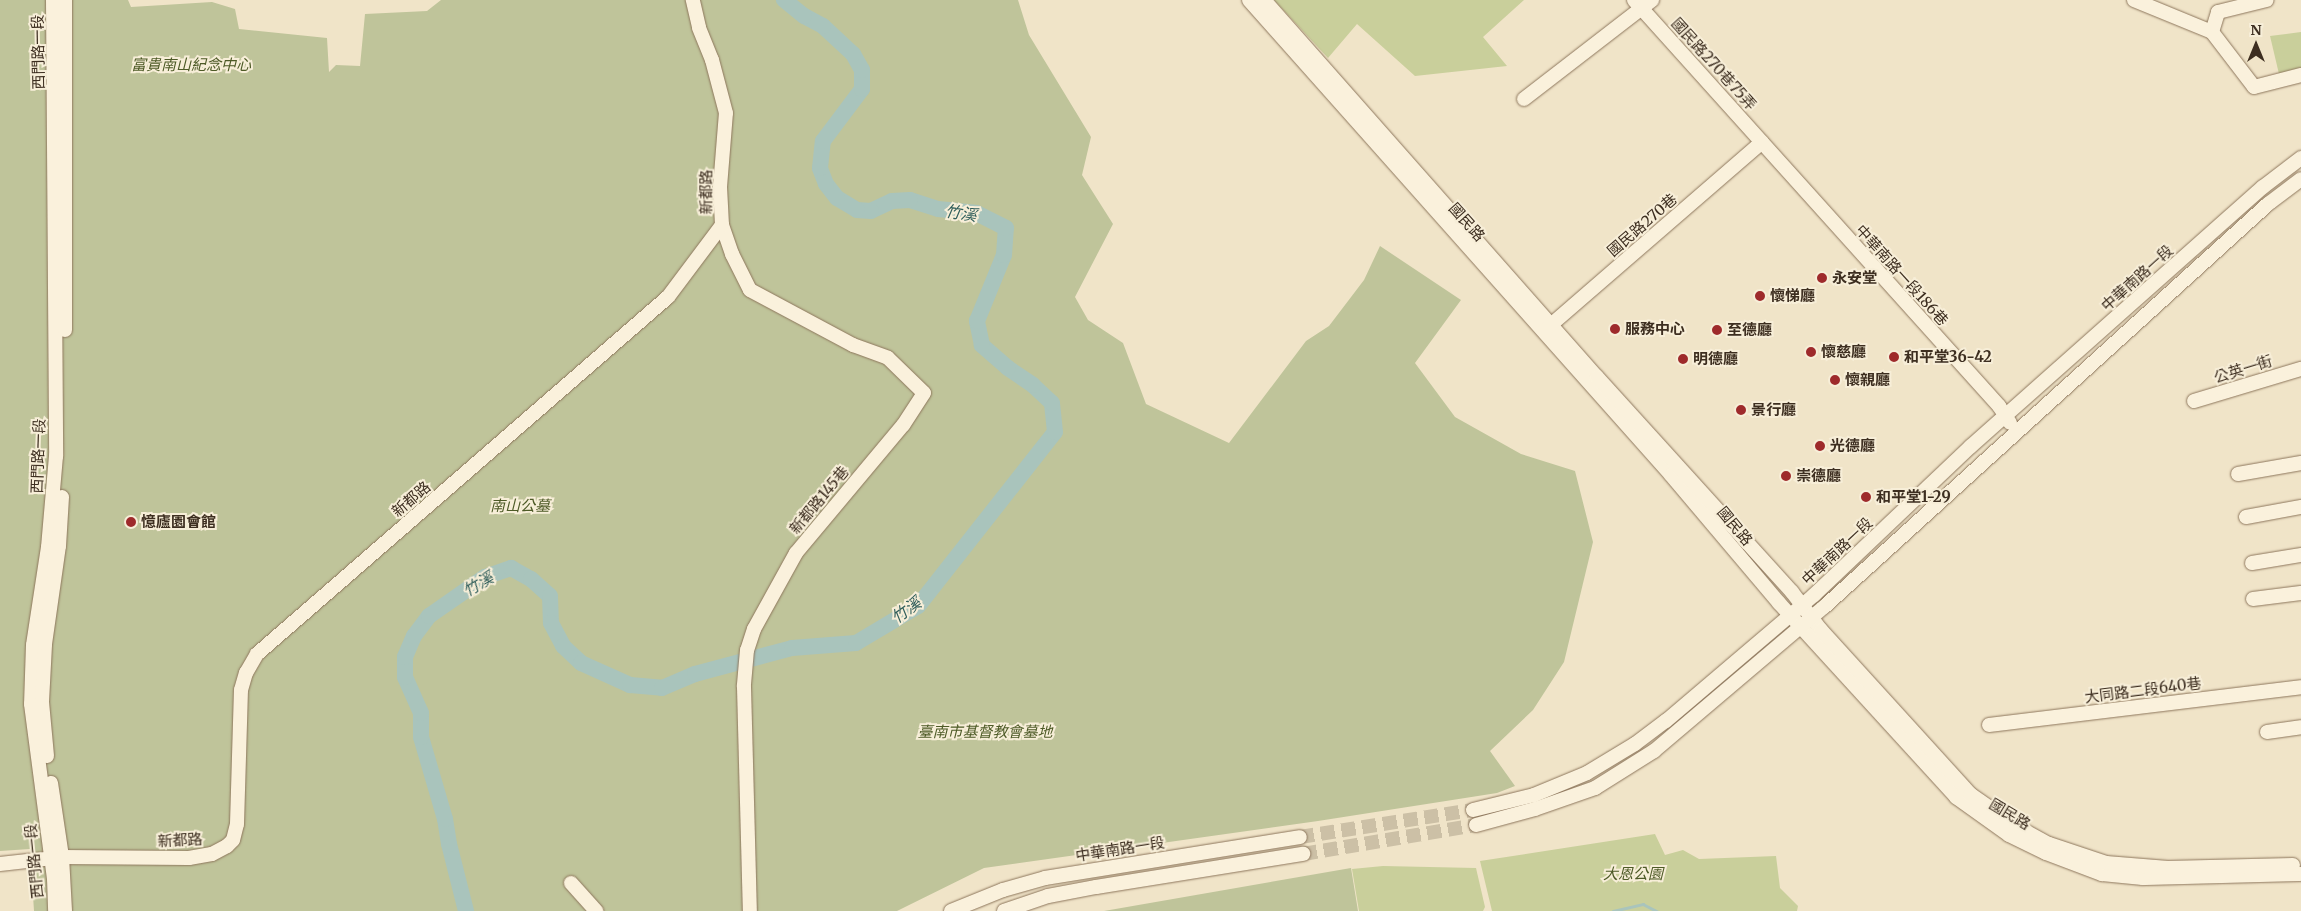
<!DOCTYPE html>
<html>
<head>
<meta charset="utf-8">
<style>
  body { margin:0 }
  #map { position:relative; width:2301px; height:911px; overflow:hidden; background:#f0e4c8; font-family:Merriweather,"Noto Sans TC",serif }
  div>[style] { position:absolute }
  .green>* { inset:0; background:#c9cf9b }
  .cemetery>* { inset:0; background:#bfc49a }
  .stream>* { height:2.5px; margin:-1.25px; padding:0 1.25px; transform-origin:1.25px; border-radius:1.25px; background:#a9c4bc }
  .river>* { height:16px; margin:-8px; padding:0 8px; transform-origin:8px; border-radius:8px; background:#a9c4bc }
  .minor-tunnel>* { height:14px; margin-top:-7px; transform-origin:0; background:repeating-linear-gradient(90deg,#ccc0a6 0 14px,transparent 0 21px) }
  .roads { filter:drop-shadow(0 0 1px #8d765c) drop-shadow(0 0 1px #8d765c) }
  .minor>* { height:14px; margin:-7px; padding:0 7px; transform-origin:7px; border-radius:7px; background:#faf1dc }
  .dots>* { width:14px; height:14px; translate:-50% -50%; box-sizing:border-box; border:2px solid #f7eed8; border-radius:50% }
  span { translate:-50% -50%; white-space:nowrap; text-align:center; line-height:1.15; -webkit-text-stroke:4px #f7eed8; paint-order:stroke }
  .street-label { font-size:15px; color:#3d2e20 }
  .park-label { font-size:15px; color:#4d5a26; font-style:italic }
  .poi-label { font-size:15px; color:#3d2e20; font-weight:700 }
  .left { translate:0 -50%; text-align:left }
  .water-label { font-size:16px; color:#2f5d5a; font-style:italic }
  .north { position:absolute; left:2231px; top:20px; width:50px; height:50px; -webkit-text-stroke:4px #f7eed8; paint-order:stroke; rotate:0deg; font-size:14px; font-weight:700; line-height:20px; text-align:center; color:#3d2e20 }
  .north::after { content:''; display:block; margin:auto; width:18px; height:22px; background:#3d2e20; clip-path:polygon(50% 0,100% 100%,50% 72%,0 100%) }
</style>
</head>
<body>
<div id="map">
  <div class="green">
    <div style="clip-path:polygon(1274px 0,1524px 0,1483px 37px,1507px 66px,1415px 76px,1357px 24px,1328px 58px)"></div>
    <div style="clip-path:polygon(2301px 32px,2301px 69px,2279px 74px,2270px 36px)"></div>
    <div style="clip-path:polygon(1655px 834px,1665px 855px,1683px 850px,1699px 859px,1776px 856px,1780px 888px,1798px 906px,1797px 911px,1492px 911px,1480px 861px)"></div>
    <div style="clip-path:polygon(1383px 866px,1476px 868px,1485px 907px,1483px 911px,1359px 911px,1352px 869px)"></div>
  </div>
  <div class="cemetery">
    <div style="clip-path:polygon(0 0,128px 0,131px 7px,212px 2px,235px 9px,239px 29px,327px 38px,329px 72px,336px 65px,360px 66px,365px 14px,427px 11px,441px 0,1018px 0,1029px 35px,1091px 137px,1082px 175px,1113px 224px,1075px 297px,1088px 320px,1123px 343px,1146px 404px,1229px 443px,1306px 341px,1329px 326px,1364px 280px,1380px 246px,1461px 300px,1415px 363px,1455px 417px,1521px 454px,1575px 471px,1593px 542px,1564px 662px,1533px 710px,1490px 751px,1515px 786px,1497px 793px,1318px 821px,984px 868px,897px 911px,34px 911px,30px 849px,0 851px)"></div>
    <div style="clip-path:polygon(1351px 868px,1358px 911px,1104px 911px)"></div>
  </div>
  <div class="stream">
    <div style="left:1613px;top:911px;width:31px;rotate:-13deg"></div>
    <div style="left:1643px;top:904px;width:16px;rotate:27deg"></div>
  </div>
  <div class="river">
    <div style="left:466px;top:911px;width:69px;rotate:-104.2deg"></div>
    <div style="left:449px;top:844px;width:25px;rotate:-99deg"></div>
    <div style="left:445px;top:819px;width:85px;rotate:-106.3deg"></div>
    <div style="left:421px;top:737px;width:24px;rotate:-90deg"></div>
    <div style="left:421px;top:713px;width:39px;rotate:-114deg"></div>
    <div style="left:405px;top:677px;width:20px;rotate:-90deg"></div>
    <div style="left:405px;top:657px;width:23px;rotate:-67deg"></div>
    <div style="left:414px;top:636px;width:25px;rotate:-53deg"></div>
    <div style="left:429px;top:616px;width:68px;rotate:-34.9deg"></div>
    <div style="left:485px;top:577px;width:28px;rotate:-19deg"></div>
    <div style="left:511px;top:568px;width:23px;rotate:29deg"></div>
    <div style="left:531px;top:579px;width:25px;rotate:42deg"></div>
    <div style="left:550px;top:596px;width:27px;rotate:88deg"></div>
    <div style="left:551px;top:623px;width:26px;rotate:62deg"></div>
    <div style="left:563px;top:646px;width:25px;rotate:43deg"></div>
    <div style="left:581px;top:663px;width:54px;rotate:24.2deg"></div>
    <div style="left:630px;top:685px;width:32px;rotate:5deg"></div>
    <div style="left:662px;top:688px;width:36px;rotate:-23deg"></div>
    <div style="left:695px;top:674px;width:100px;rotate:-15deg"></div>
    <div style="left:792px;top:648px;width:64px;rotate:-4.5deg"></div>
    <div style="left:856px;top:643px;width:72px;rotate:-30.8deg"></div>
    <div style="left:918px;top:606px;width:221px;rotate:-51.8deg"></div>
    <div style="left:1055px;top:432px;width:29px;rotate:-96deg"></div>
    <div style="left:1052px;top:403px;width:26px;rotate:-137deg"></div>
    <div style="left:1033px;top:385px;width:30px;rotate:-146deg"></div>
    <div style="left:1008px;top:368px;width:35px;rotate:-139deg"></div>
    <div style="left:982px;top:345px;width:25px;rotate:-102deg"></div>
    <div style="left:977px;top:321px;width:71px;rotate:-67.8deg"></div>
    <div style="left:1004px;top:255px;width:27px;rotate:-86deg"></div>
    <div style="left:1006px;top:228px;width:33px;rotate:-153deg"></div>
    <div style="left:977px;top:213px;width:39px;rotate:-174deg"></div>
    <div style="left:938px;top:209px;width:29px;rotate:-162deg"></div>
    <div style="left:910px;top:200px;width:18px;rotate:177deg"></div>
    <div style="left:892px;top:201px;width:23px;rotate:155deg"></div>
    <div style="left:871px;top:211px;width:14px;rotate:-176deg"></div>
    <div style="left:857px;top:210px;width:23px;rotate:-149deg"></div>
    <div style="left:837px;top:198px;width:18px;rotate:-128deg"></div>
    <div style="left:826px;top:184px;width:17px;rotate:-111deg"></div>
    <div style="left:820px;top:168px;width:27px;rotate:-84deg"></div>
    <div style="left:823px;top:141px;width:65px;rotate:-53.1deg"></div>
    <div style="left:862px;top:89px;width:19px;rotate:-90deg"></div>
    <div style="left:862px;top:70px;width:18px;rotate:-119deg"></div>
    <div style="left:853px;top:54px;width:41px;rotate:-137deg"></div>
    <div style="left:823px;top:26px;width:21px;rotate:-152deg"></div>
    <div style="left:804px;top:16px;width:26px;rotate:-141deg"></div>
  </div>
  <div class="minor-tunnel">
    <div style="left:1300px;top:837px;width:175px;rotate:-8.9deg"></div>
    <div style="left:1303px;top:854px;width:175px;rotate:-9.5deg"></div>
  </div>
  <div class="roads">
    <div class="minor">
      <div style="left:53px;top:0;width:456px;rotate:89.6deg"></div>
      <div style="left:56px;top:456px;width:91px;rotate:95deg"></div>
      <div style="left:48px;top:547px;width:99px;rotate:98.7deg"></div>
      <div style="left:33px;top:645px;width:59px;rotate:91.9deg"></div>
      <div style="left:31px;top:704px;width:176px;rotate:82.5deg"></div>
      <div style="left:54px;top:878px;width:33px;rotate:88deg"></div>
      <div style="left:1249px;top:0;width:635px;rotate:48.38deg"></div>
      <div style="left:1671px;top:475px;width:167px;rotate:49.8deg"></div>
      <div style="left:1779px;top:603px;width:263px;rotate:47.6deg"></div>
      <div style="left:1956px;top:797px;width:65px;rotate:35.6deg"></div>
      <div style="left:2009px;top:835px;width:41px;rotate:25.9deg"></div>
      <div style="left:2046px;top:853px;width:60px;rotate:20.6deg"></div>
      <div style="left:2102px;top:874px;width:41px;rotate:5.6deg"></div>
      <div style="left:2143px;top:878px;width:158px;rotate:-1.5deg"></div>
      <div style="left:1264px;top:0;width:503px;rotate:48.55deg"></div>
      <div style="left:1597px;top:377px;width:290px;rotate:47.8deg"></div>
      <div style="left:1792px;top:592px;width:48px;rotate:52.7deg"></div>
      <div style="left:1821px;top:630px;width:222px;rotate:47.7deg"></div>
      <div style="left:1970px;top:794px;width:56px;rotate:34.8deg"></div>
      <div style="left:2016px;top:826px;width:38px;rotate:29deg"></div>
      <div style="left:2049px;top:844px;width:60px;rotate:18.4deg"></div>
      <div style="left:2106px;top:863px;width:62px;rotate:4.6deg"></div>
      <div style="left:2168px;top:868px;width:125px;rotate:-1.4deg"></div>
      <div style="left:1634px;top:0;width:546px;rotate:48.04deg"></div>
      <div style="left:1999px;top:406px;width:20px;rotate:57deg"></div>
      <div style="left:2134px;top:0;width:84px;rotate:22.3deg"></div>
      <div style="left:2212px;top:32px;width:69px;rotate:52.6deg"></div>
      <div style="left:2254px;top:87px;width:49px;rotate:-14.3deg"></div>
      <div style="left:2212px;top:32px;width:21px;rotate:-73deg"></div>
      <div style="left:2218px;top:12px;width:50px;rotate:-13.8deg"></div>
      <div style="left:1524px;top:99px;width:162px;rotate:-37.7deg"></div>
      <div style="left:722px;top:225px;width:31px;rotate:71deg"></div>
      <div style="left:732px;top:254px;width:40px;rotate:63.4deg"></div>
      <div style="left:750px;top:290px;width:117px;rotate:28.1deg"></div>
      <div style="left:853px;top:345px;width:37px;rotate:20deg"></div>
      <div style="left:888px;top:358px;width:50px;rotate:44.2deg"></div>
      <div style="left:924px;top:393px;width:38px;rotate:123deg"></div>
      <div style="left:903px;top:425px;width:167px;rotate:129.9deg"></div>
      <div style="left:796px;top:553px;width:87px;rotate:118.9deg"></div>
      <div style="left:754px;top:629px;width:22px;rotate:108deg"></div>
      <div style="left:747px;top:650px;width:37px;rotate:95deg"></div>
      <div style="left:744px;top:687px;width:224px;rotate:88.5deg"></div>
      <div style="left:65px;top:330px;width:330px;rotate:-90deg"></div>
      <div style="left:1545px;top:330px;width:287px;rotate:-40.9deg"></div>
      <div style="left:2194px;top:401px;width:112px;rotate:-16.7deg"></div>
      <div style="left:2238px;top:474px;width:64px;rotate:-9.9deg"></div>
      <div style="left:2246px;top:517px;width:56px;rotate:-10.3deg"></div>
      <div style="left:2252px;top:563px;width:50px;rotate:-9.3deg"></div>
      <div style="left:2253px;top:599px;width:48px;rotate:-7.1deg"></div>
      <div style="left:1989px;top:725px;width:314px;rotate:-6.9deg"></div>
      <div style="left:2267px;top:732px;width:34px;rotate:-8deg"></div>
      <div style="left:47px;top:756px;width:54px;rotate:-95.3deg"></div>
      <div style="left:42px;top:702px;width:58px;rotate:-87deg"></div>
      <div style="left:45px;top:644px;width:99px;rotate:-81.9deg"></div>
      <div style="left:59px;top:546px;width:49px;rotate:-86.5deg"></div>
      <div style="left:51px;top:783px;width:75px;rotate:81.5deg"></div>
      <div style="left:62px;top:857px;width:54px;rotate:86.8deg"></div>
      <div style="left:1473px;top:810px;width:63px;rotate:-13.8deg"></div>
      <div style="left:1534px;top:795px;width:57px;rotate:-22.5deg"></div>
      <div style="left:1587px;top:773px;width:56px;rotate:-31.1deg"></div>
      <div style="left:1635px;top:744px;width:39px;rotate:-37deg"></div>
      <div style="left:1666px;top:721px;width:194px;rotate:-40.4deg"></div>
      <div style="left:1814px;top:595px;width:216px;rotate:-43.5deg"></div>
      <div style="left:1971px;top:446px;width:390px;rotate:-41.6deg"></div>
      <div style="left:2263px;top:187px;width:48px;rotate:-37.3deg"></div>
      <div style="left:1476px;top:825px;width:61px;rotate:-15.2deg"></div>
      <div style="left:1535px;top:809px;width:64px;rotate:-19.3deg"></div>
      <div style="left:1595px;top:788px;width:70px;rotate:-32.1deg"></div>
      <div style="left:1654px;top:751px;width:223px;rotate:-40.3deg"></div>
      <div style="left:1824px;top:607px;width:600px;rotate:-42.23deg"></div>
      <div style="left:2268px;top:204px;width:41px;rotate:-37.1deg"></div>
      <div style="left:0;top:864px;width:62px;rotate:-6.4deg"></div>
      <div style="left:62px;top:857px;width:127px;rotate:0.5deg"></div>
      <div style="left:189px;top:858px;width:23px;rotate:-10deg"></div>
      <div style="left:212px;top:854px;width:17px;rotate:-28deg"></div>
      <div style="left:227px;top:846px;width:8px;rotate:-45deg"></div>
      <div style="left:233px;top:840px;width:16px;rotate:-76deg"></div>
      <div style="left:237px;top:824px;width:134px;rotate:-88.3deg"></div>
      <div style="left:241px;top:690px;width:18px;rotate:-74deg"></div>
      <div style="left:246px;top:673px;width:22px;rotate:-60deg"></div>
      <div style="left:257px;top:654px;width:544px;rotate:-40.98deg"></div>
      <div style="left:668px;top:297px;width:90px;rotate:-53.1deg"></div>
      <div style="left:722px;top:225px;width:38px;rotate:-93deg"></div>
      <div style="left:720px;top:187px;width:74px;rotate:-85.4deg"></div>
      <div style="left:726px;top:113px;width:55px;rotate:-104.8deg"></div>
      <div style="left:712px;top:60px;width:35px;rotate:-112deg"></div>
      <div style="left:699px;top:27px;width:28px;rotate:-103deg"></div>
      <div style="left:571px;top:883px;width:38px;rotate:48deg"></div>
      <div style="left:951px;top:911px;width:56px;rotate:-22deg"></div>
      <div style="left:1003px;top:890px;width:44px;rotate:-15.9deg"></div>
      <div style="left:1045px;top:878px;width:258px;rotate:-9.1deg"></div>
      <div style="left:1004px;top:911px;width:46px;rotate:-18.8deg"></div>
      <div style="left:1048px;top:896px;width:49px;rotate:-10.6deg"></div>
      <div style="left:1096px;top:887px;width:210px;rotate:-9.1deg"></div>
    </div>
  </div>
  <div class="dots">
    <div style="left:1822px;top:278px;background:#9e2a2b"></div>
    <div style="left:1760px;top:296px;background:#9e2a2b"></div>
    <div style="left:1615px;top:329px;background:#9e2a2b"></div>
    <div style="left:1717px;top:330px;background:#9e2a2b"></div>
    <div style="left:1811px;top:352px;background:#9e2a2b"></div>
    <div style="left:1894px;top:357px;background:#9e2a2b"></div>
    <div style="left:1683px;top:359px;background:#9e2a2b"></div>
    <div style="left:1835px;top:380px;background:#9e2a2b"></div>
    <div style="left:1741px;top:410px;background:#9e2a2b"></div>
    <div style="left:1820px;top:446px;background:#9e2a2b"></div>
    <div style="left:1786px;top:476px;background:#9e2a2b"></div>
    <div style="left:1866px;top:497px;background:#9e2a2b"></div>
    <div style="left:131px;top:522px;background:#9e2a2b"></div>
  </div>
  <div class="street-label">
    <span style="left:38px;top:52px;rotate:-91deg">西門路一段</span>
    <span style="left:1714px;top:64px;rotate:48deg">國民路270巷75弄</span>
    <span style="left:706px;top:192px;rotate:-90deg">新都路</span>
    <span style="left:1467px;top:222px;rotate:48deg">國民路</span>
    <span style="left:1642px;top:225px;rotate:-41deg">國民路270巷</span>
    <span style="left:1902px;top:275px;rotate:48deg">中華南路一段186巷</span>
    <span style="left:2137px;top:278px;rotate:-42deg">中華南路一段</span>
    <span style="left:2243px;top:369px;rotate:-17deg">公英一街</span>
    <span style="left:38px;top:456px;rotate:-88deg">西門路一段</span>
    <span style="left:411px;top:499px;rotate:-41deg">新都路</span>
    <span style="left:819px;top:500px;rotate:-50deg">新都路145巷</span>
    <span style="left:1735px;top:526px;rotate:50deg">國民路</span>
    <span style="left:1837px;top:551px;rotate:-43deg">中華南路一段</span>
    <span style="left:2143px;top:690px;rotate:-7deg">大同路二段640巷</span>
    <span style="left:2010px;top:814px;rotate:31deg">國民路</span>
    <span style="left:180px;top:840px;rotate:-3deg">新都路</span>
    <span style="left:1120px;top:849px;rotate:-9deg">中華南路一段</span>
    <span style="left:34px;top:861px;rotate:-96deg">西門路一段</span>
  </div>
  <div class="park-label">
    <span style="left:191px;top:65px">富貴南山紀念中心</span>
    <span style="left:520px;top:506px">南山公墓</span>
    <span style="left:985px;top:732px">臺南市基督教會墓地</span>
    <span style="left:1633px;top:874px">大恩公園</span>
  </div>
  <div class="poi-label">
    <span class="left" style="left:1832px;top:278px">永安堂</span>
    <span class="left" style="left:1770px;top:296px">懷悌廳</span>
    <span class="left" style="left:1625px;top:329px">服務中心</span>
    <span class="left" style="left:1727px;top:330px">至德廳</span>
    <span class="left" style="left:1821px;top:352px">懷慈廳</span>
    <span class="left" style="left:1904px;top:357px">和平堂36-42</span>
    <span class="left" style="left:1693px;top:359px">明德廳</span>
    <span class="left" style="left:1845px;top:380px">懷親廳</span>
    <span class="left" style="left:1751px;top:410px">景行廳</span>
    <span class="left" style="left:1830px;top:446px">光德廳</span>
    <span class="left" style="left:1796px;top:476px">崇德廳</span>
    <span class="left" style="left:1876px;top:497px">和平堂1-29</span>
    <span class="left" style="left:141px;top:522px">憶廬園會館</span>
  </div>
  <div class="water-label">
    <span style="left:961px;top:213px;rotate:9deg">竹溪</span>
    <span style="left:478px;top:584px;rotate:-30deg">竹溪</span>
    <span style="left:906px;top:610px;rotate:-36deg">竹溪</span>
  </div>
  <div class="north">N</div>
</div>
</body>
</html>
